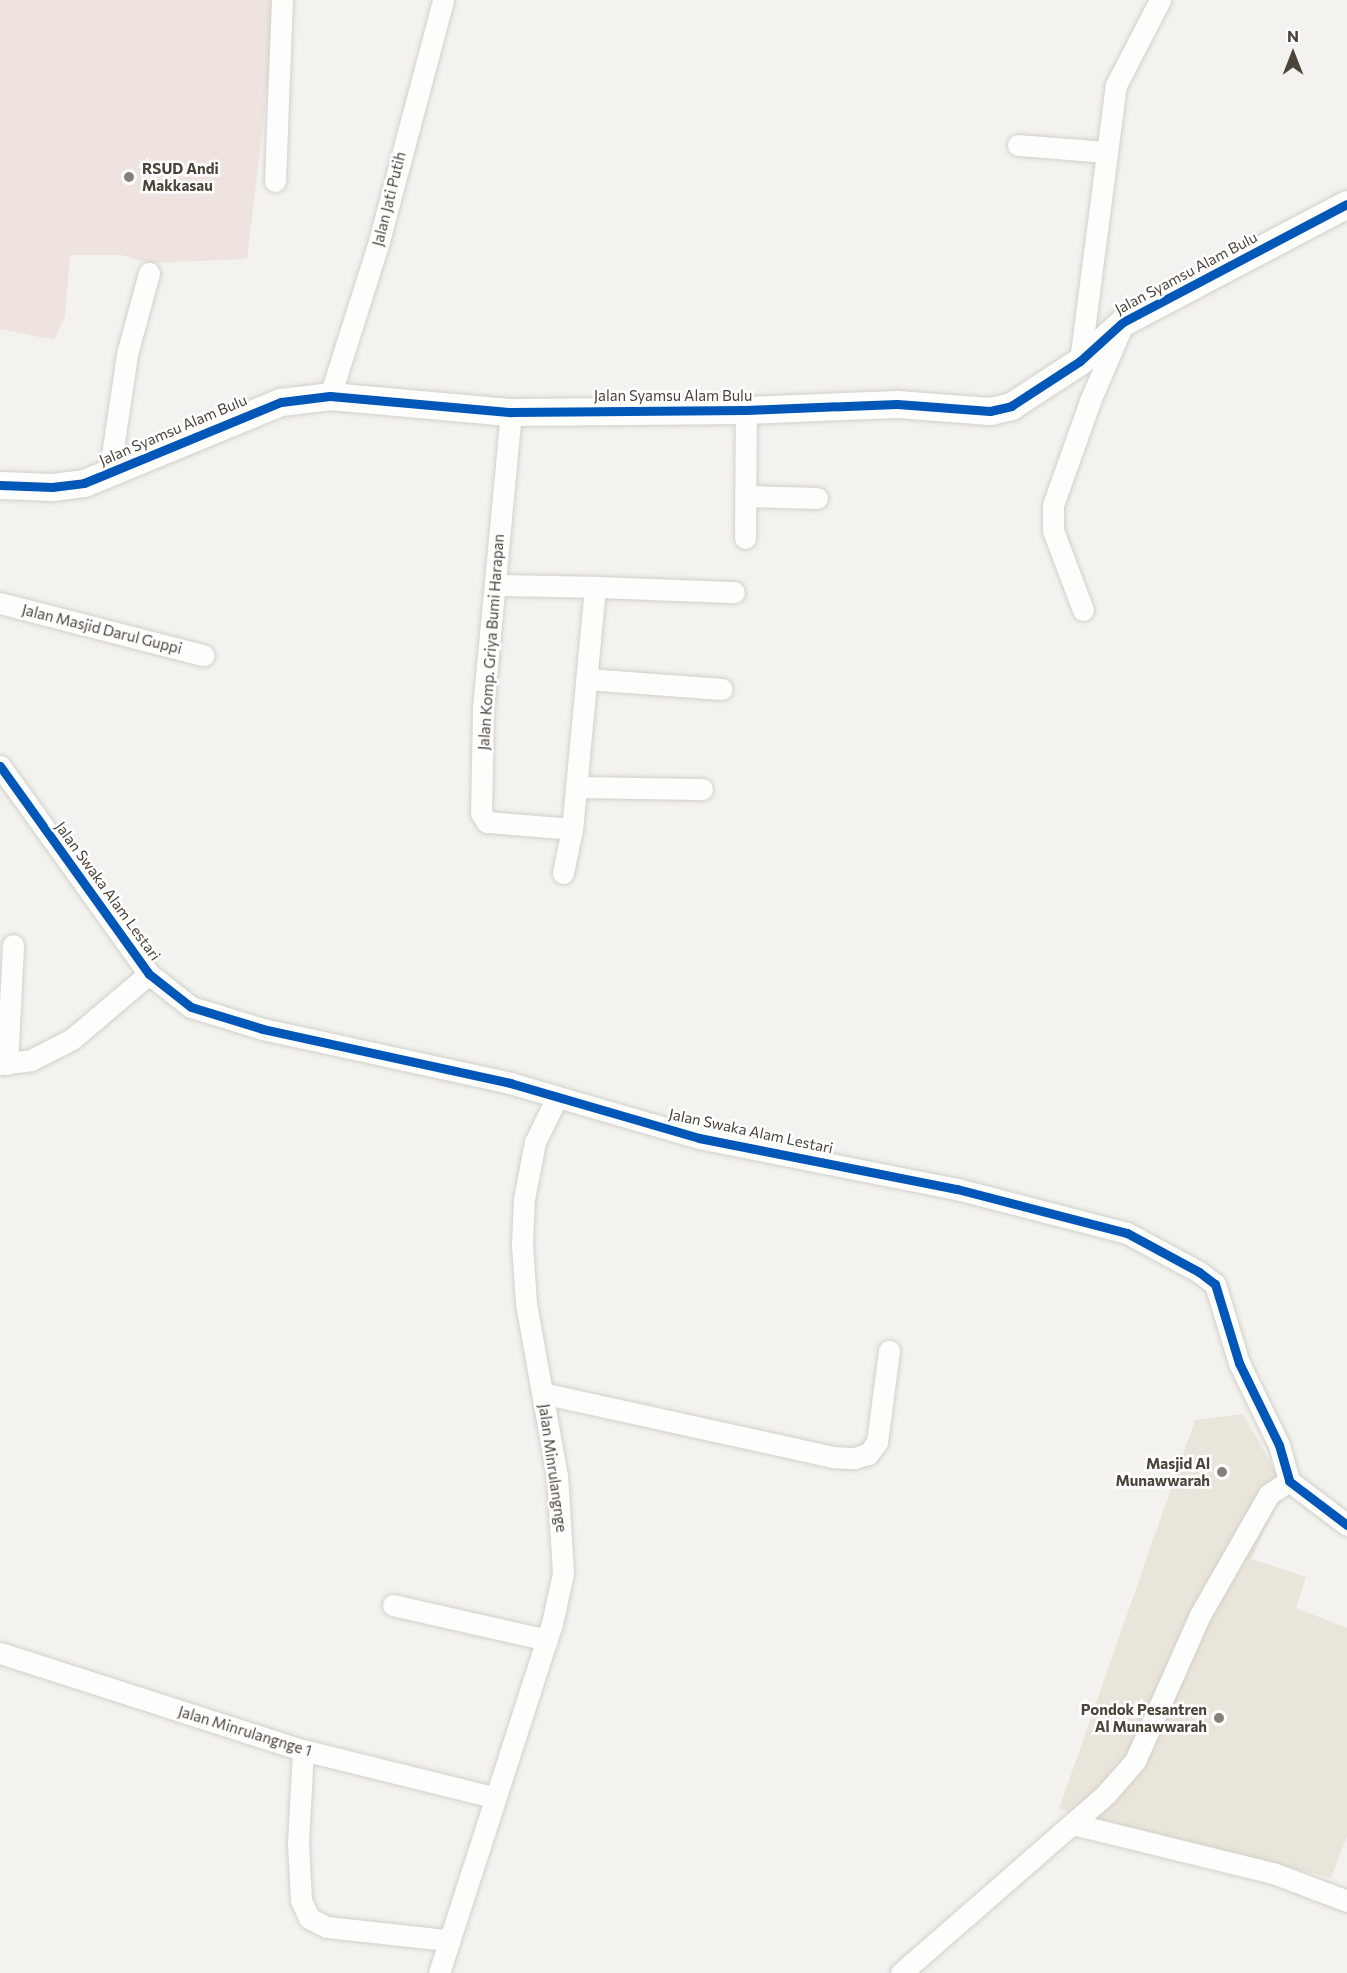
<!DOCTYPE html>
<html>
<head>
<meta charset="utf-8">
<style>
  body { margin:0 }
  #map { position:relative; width:1347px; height:1973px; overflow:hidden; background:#f4f2ee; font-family:Commissioner,sans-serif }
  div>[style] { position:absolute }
  .education>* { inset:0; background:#eae5da }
  .medical>* { inset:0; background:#eee3df }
  .roads { filter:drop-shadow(0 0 2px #d2d0cb) drop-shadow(0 0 2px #d2d0cb) }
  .minor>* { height:21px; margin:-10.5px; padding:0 10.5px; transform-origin:10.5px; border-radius:10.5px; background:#fdfdfc }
  .tertiary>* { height:27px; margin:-13.5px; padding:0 13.5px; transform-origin:13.5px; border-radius:13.5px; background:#fdfdfc }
  .cycleway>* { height:9px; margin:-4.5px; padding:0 4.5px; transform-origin:4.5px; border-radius:4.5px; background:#0057b8 }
  .dots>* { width:16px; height:16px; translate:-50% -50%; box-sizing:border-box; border:3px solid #fff; border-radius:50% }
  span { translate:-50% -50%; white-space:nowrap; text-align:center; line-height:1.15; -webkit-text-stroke:5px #fff; paint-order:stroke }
  .poi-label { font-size:15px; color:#4b4439; font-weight:700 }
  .left { translate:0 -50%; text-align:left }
  .right { translate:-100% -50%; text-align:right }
  .street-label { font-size:15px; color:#4b4439 }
  .north { position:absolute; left:1263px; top:24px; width:60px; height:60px; -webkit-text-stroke:4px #fff; paint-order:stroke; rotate:0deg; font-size:16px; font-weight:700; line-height:24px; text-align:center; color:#4b4439 }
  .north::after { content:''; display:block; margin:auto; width:21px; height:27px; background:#4b4439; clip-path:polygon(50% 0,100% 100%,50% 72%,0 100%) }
</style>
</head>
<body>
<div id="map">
  <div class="education">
    <div style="clip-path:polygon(1243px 1414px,1285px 1489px,1251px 1559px,1306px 1577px,1296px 1608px,1347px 1628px,1347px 1836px,1331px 1878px,1059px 1809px,1195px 1420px)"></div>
  </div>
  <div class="medical">
    <div style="clip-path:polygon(0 0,278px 0,247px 259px,149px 263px,121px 255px,70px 255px,65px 317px,54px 340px,0 329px)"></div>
  </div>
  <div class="roads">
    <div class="minor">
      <div style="left:1018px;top:145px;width:87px;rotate:4.6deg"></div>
      <div style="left:275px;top:181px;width:181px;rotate:-87.8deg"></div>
      <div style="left:1080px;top:361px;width:278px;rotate:-82.6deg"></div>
      <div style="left:1116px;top:85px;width:96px;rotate:-62.6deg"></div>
      <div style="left:330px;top:396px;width:158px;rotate:-72.4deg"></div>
      <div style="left:378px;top:245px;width:253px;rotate:-75.1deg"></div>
      <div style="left:511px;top:412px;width:299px;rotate:95.4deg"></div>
      <div style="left:483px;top:710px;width:103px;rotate:91.1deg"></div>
      <div style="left:481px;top:813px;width:11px;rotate:56deg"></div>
      <div style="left:487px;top:822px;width:85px;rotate:4.7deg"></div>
      <div style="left:109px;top:475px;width:122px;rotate:-81.5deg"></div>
      <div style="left:127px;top:354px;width:84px;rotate:-74.8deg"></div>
      <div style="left:745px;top:496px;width:72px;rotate:1.6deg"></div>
      <div style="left:745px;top:538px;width:128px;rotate:-89.6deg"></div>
      <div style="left:495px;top:585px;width:100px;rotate:1.1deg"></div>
      <div style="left:595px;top:587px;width:243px;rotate:95.4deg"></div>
      <div style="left:572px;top:829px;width:45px;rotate:101.6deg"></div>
      <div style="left:595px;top:587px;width:139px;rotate:2.1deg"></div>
      <div style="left:0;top:603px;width:210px;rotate:14.4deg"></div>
      <div style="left:1083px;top:610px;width:85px;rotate:-110.6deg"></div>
      <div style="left:1053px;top:530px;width:25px;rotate:-90deg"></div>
      <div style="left:1053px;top:505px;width:110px;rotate:-70.4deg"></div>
      <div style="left:1090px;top:401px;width:82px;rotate:-66.9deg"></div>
      <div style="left:587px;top:679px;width:135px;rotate:4.2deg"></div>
      <div style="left:0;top:766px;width:256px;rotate:54.4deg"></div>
      <div style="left:149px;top:974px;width:53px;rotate:38.2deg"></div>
      <div style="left:191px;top:1007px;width:75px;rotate:17deg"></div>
      <div style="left:263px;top:1029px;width:253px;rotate:12.3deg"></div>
      <div style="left:510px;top:1083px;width:197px;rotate:16.2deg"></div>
      <div style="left:699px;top:1138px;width:263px;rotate:11.2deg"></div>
      <div style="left:957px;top:1189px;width:176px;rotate:14.5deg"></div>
      <div style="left:1127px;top:1233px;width:82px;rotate:28.4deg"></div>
      <div style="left:1199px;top:1272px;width:20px;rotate:37deg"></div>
      <div style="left:1215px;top:1284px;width:83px;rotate:73.1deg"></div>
      <div style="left:1239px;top:1363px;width:91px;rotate:64deg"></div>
      <div style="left:1279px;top:1445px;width:37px;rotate:74deg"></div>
      <div style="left:1289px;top:1481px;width:73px;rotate:37.2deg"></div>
      <div style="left:576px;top:787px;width:126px;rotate:0.9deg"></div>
      <div style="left:0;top:1064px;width:31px;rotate:-7deg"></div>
      <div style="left:31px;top:1060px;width:46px;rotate:-27.1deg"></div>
      <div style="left:72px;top:1039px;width:101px;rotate:-40.2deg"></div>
      <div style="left:7px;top:1064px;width:119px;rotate:-87.1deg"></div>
      <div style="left:542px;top:1393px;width:297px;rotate:12.4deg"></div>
      <div style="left:832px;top:1457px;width:22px;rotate:3deg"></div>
      <div style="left:854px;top:1458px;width:15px;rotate:-16deg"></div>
      <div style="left:868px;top:1454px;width:15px;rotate:-53deg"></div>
      <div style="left:877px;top:1442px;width:92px;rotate:-82.5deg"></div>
      <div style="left:393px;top:1605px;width:158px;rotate:12.8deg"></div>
      <div style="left:0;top:1653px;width:318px;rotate:17.8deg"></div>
      <div style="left:303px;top:1750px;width:196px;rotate:13.9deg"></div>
      <div style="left:303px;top:1750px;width:93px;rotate:93.1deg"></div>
      <div style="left:298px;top:1843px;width:57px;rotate:87deg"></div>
      <div style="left:301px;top:1900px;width:20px;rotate:66deg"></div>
      <div style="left:309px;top:1918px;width:20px;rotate:27deg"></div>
      <div style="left:327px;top:1927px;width:121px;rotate:6.2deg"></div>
      <div style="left:1073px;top:1824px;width:206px;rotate:13.8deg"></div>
      <div style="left:1273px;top:1873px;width:79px;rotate:20.7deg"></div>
      <div style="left:439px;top:1973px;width:367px;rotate:-72.1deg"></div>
      <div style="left:552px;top:1624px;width:52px;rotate:-77.8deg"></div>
      <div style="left:563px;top:1573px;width:97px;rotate:-93.5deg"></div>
      <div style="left:557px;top:1476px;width:176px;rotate:-100.2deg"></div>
      <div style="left:526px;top:1303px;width:59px;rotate:-93.9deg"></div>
      <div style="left:522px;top:1244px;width:45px;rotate:-87.5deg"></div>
      <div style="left:524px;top:1199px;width:58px;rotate:-79.1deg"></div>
      <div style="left:535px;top:1142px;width:50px;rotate:-63.9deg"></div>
      <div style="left:901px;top:1973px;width:272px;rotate:-41.1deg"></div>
      <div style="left:1106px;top:1794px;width:44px;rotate:-48.7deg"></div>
      <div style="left:1135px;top:1761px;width:160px;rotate:-66deg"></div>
      <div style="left:1200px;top:1615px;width:139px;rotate:-60.3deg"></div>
      <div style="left:1269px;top:1494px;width:24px;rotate:-33deg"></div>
    </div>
    <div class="tertiary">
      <div style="left:0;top:485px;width:52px;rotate:2.2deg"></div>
      <div style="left:52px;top:487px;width:32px;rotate:-7deg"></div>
      <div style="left:84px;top:483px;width:213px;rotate:-22.4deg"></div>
      <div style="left:281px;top:402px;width:49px;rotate:-7deg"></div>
      <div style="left:330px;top:396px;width:182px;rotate:5.1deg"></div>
      <div style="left:511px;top:412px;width:235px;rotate:-0.5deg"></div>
      <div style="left:746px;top:410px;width:151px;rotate:-2.3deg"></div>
      <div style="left:897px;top:404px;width:93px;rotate:4.3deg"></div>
      <div style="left:990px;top:411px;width:22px;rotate:-13deg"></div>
      <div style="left:1011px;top:406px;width:82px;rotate:-33.1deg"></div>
      <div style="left:1080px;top:361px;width:58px;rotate:-42.2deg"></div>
      <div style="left:1123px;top:322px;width:253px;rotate:-27.8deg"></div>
    </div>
  </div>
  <div class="cycleway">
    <div style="left:0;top:485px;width:52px;rotate:2.2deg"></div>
    <div style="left:52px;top:487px;width:32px;rotate:-7deg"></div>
    <div style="left:84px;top:483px;width:213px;rotate:-22.4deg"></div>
    <div style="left:281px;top:402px;width:49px;rotate:-7deg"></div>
    <div style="left:330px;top:396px;width:182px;rotate:5.1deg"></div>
    <div style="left:511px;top:412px;width:235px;rotate:-0.5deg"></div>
    <div style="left:746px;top:410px;width:151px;rotate:-2.3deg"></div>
    <div style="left:897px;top:404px;width:93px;rotate:4.3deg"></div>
    <div style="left:990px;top:411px;width:22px;rotate:-13deg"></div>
    <div style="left:1011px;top:406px;width:82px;rotate:-33.1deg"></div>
    <div style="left:1080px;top:361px;width:58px;rotate:-42.2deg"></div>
    <div style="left:1123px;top:322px;width:253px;rotate:-27.8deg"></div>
    <div style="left:0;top:766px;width:256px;rotate:54.4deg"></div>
    <div style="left:149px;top:974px;width:53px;rotate:38.2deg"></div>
    <div style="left:191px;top:1007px;width:75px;rotate:17deg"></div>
    <div style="left:263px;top:1029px;width:253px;rotate:12.3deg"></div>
    <div style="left:510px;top:1083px;width:197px;rotate:16.2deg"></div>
    <div style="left:699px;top:1138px;width:263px;rotate:11.2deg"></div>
    <div style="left:957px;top:1189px;width:176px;rotate:14.5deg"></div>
    <div style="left:1127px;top:1233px;width:82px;rotate:28.4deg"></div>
    <div style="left:1199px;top:1272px;width:20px;rotate:37deg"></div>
    <div style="left:1215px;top:1284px;width:83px;rotate:73.1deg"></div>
    <div style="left:1239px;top:1363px;width:91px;rotate:64deg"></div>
    <div style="left:1279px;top:1445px;width:37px;rotate:74deg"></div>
    <div style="left:1289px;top:1481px;width:73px;rotate:37.2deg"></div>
  </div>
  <div class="dots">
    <div style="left:129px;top:177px;background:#868178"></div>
    <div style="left:1222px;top:1472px;background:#868178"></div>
    <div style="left:1219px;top:1718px;background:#868178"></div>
  </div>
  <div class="poi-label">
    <span class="left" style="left:142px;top:177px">RSUD Andi<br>Makkasau</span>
    <span class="right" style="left:1210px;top:1472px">Masjid Al<br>Munawwarah</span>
    <span class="right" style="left:1207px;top:1718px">Pondok Pesantren<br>Al Munawwarah</span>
  </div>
  <div class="street-label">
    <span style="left:389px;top:199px;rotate:-76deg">Jalan Jati Putih</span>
    <span style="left:1186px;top:273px;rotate:-28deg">Jalan Syamsu Alam Bulu</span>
    <span style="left:673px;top:396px">Jalan Syamsu Alam Bulu</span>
    <span style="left:173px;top:430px;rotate:-23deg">Jalan Syamsu Alam Bulu</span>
    <span style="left:102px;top:629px;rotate:14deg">Jalan Masjid Darul Guppi</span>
    <span style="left:491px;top:642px;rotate:-86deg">Jalan Komp. Griya Bumi Harapan</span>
    <span style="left:108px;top:891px;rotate:54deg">Jalan Swaka Alam Lestari</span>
    <span style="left:751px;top:1131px;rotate:12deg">Jalan Swaka Alam Lestari</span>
    <span style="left:553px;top:1468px;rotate:82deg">Jalan Minrulangnge</span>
    <span style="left:245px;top:1731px;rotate:17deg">Jalan Minrulangnge 1</span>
  </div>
  <div class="north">N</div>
</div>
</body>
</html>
